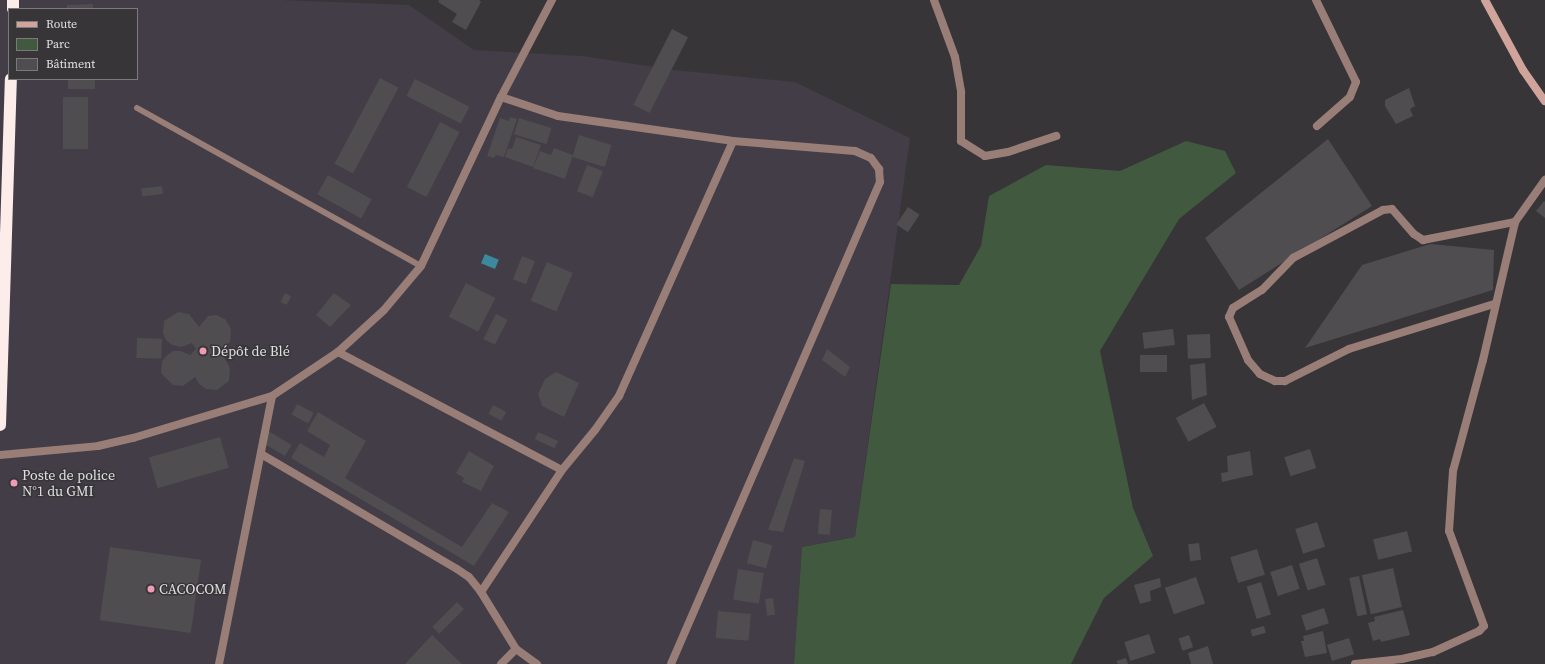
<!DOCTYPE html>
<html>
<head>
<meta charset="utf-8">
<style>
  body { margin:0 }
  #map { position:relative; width:1545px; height:664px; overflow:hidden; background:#373538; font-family:"Source Serif 4",serif }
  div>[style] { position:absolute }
  .built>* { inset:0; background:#423d46 }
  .green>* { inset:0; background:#41593f }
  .water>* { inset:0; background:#3c899f; transform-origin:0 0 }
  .building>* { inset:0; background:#4f4d50; transform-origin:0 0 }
  .lane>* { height:6px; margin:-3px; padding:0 3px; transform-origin:3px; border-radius:3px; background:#997d77 }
  .street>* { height:8px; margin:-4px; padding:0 4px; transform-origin:4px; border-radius:4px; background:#997d77 }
  .secondary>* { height:8px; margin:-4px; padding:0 4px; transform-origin:4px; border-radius:4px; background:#d1a49b }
  .highway>* { height:12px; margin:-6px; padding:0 6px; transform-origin:6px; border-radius:6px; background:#fcedea }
  .dots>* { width:11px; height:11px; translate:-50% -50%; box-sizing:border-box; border:2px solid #373538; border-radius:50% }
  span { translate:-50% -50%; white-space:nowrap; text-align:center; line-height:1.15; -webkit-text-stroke:3px #373538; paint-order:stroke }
  .poi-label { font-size:14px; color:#e0dfe1 }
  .left { translate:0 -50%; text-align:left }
  .legend { position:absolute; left:8px; top:8px; width:130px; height:72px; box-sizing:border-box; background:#373538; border:1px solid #7b797c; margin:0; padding:5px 7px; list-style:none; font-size:12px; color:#e0dfe1 }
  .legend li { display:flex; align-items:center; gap:8px; height:20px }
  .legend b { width:20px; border:1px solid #7b797c }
</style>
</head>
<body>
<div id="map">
  <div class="built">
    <div style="clip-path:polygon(evenodd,0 0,282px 0,409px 5px,474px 50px,582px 56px,675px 70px,795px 82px,910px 138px,855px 537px,802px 547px,794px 664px,0 664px,0 0,9px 9px,137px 9px,137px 79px,9px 79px,9px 9px)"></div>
  </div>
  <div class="green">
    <div style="clip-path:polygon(1186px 141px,1225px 151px,1236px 173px,1179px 219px,1100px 351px,1133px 508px,1153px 556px,1104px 598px,1071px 664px,794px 664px,802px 547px,855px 537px,891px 284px,959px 285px,981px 246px,989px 196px,1046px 165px,1120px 171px)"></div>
  </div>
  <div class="water">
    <div style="left:485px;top:254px;width:15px;height:10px;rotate:23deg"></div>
  </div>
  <div class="building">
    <div style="clip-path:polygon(439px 0,479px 0,481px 2px,466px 30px,452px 22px,457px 14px,438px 2px)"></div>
    <div style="clip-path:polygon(93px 4px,93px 9px,67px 9px,67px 5px)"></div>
    <div style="left:672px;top:29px;width:18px;height:85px;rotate:27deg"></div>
    <div style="left:380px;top:78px;width:21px;height:97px;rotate:28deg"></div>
    <div style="left:68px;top:79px;width:27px;height:10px"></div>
    <div style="left:415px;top:79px;width:61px;height:19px;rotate:27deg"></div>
    <div style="clip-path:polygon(1409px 88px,1415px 106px,1410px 109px,1413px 116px,1396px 124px,1385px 106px,1385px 100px)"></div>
    <div style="left:63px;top:97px;width:25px;height:52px"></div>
    <div style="clip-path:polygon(510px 117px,517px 119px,504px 157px,496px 155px,494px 158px,487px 156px,500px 118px,509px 121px)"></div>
    <div style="left:519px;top:118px;width:34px;height:17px;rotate:17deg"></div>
    <div style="left:440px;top:122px;width:22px;height:73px;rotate:27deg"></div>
    <div style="left:579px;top:135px;width:34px;height:23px;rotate:17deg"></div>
    <div style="clip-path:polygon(516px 137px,541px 145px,533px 167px,505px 157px,508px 148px,512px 149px)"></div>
    <div style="clip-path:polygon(1328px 139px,1372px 206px,1239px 290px,1205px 238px)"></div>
    <div style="clip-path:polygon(554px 148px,573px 155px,565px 179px,533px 168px,540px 151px,551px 155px)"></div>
    <div style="left:587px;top:165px;width:17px;height:28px;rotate:21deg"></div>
    <div style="left:328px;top:175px;width:50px;height:22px;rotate:29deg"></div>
    <div style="left:162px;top:186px;width:8px;height:21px;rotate:83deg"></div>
    <div style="clip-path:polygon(1544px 201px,1545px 202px,1545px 218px,1536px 211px)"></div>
    <div style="left:908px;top:207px;width:14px;height:21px;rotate:34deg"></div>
    <div style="clip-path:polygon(1430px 244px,1494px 250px,1493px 290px,1305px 348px,1362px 265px)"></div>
    <div style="left:522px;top:256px;width:14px;height:25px;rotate:21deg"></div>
    <div style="left:547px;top:262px;width:28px;height:42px;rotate:23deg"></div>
    <div style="left:466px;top:283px;width:33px;height:38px;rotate:27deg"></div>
    <div style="left:285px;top:293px;width:7px;height:10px;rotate:27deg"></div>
    <div style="clip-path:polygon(334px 293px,351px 305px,330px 327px,316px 315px)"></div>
    <div style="clip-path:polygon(178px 312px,189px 314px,199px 327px,208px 316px,216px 315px,225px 319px,231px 329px,230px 342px,220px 349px,212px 349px,212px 354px,224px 357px,230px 368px,229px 381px,217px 390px,206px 389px,199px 384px,195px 377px,183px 386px,173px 385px,161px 373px,162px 362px,166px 356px,173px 351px,181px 351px,190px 355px,196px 349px,192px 343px,181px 347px,172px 345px,166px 340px,163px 333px,164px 321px)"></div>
    <div style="left:496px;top:314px;width:13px;height:28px;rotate:27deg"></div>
    <div style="left:1173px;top:329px;width:16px;height:31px;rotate:83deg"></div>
    <div style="left:1210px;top:334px;width:24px;height:23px;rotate:88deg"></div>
    <div style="left:137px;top:338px;width:25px;height:20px;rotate:2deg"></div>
    <div style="clip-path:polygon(827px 349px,850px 367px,845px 377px,822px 360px)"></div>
    <div style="left:1167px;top:355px;width:17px;height:27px;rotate:90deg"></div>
    <div style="clip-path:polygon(1205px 363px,1207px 395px,1192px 400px,1190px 365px)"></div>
    <div style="clip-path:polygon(556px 372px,579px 383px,564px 417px,542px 406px,538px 394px,545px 379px)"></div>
    <div style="left:1204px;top:403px;width:27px;height:32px;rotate:62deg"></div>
    <div style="left:297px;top:404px;width:19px;height:12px;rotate:28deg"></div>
    <div style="left:493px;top:405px;width:15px;height:10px;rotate:28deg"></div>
    <div style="clip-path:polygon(318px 412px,366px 441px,345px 478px,462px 547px,492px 503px,509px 512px,474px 566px,291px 458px,300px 443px,324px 457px,330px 445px,307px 431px)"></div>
    <div style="left:265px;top:429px;width:31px;height:13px;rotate:31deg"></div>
    <div style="left:538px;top:432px;width:22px;height:8px;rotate:24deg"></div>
    <div style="left:220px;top:437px;width:32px;height:74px;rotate:74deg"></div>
    <div style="left:1310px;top:449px;width:20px;height:27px;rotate:72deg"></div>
    <div style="clip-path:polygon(469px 451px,494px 466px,481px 491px,462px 482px,464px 478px,456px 473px)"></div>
    <div style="clip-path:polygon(1250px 451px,1253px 475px,1222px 482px,1221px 473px,1228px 472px,1227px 456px)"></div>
    <div style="clip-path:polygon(794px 458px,805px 461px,783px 532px,768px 530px)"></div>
    <div style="left:820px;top:509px;width:12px;height:25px;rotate:5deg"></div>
    <div style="left:1317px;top:522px;width:26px;height:23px;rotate:72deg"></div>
    <div style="left:1407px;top:531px;width:21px;height:35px;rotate:76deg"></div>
    <div style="left:753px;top:540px;width:20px;height:24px;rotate:15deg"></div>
    <div style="left:1199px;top:543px;width:17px;height:11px;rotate:83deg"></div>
    <div style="left:110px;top:547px;width:92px;height:74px;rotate:8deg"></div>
    <div style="left:1257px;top:549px;width:27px;height:28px;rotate:73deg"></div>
    <div style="left:1317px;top:558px;width:28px;height:19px;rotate:72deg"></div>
    <div style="left:1292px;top:565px;width:25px;height:23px;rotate:72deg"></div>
    <div style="left:1393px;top:568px;width:40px;height:32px;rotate:77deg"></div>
    <div style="left:738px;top:569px;width:26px;height:31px;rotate:9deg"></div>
    <div style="left:1359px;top:576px;width:39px;height:10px;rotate:78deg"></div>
    <div style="left:1196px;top:577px;width:28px;height:33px;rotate:71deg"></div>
    <div style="clip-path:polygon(1160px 578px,1161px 587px,1150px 591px,1151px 601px,1140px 604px,1134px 585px)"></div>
    <div style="left:1261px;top:582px;width:34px;height:15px;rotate:73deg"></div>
    <div style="left:773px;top:598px;width:17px;height:8px;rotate:83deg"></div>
    <div style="left:457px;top:602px;width:10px;height:35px;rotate:45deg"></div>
    <div style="left:1324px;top:608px;width:16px;height:24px;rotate:72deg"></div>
    <div style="clip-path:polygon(1403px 610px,1410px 635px,1381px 642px,1380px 639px,1373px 641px,1368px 623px,1375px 621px,1374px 617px)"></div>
    <div style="left:718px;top:611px;width:33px;height:27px;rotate:5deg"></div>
    <div style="left:1264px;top:626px;width:7px;height:14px;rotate:74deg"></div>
    <div style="clip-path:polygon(1323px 631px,1327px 653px,1305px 657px,1301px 641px,1304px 641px,1303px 636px)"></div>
    <div style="left:1149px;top:634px;width:20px;height:26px;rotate:72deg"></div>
    <div style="clip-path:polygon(432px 635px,462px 664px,405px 664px)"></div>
    <div style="left:1189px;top:635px;width:13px;height:11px;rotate:72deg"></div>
    <div style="left:1349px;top:638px;width:17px;height:23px;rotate:73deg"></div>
    <div style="clip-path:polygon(1208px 646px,1213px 664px,1191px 664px,1188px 653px)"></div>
    <div style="clip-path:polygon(1126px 658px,1128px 664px,1118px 664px,1116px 661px)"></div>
  </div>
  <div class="lane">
    <div style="left:137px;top:108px;width:325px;rotate:29.1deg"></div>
  </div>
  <div class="street">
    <div style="left:934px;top:0;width:61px;rotate:69.8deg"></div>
    <div style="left:955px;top:57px;width:36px;rotate:80deg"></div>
    <div style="left:961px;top:92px;width:49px;rotate:90deg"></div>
    <div style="left:961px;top:141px;width:28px;rotate:32deg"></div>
    <div style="left:985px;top:156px;width:23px;rotate:-10deg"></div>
    <div style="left:1008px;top:152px;width:51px;rotate:-18.4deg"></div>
    <div style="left:1316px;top:0;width:91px;rotate:64deg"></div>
    <div style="left:1356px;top:82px;width:16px;rotate:112deg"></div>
    <div style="left:1350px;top:97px;width:44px;rotate:138.7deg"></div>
    <div style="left:501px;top:97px;width:60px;rotate:18.4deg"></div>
    <div style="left:558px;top:116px;width:177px;rotate:8.1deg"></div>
    <div style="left:733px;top:141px;width:122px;rotate:4.7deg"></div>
    <div style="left:855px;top:151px;width:17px;rotate:24deg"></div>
    <div style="left:871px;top:158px;width:14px;rotate:54deg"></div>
    <div style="left:879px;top:169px;width:13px;rotate:86deg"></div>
    <div style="left:880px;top:182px;width:525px;rotate:113.44deg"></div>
    <div style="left:1494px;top:304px;width:152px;rotate:162.8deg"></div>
    <div style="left:1349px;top:349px;width:72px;rotate:153.4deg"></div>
    <div style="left:1285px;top:381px;width:10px;rotate:180deg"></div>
    <div style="left:1275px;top:381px;width:17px;rotate:-155deg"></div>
    <div style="left:1260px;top:374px;width:18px;rotate:-131deg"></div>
    <div style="left:1248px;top:360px;width:47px;rotate:-113.8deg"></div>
    <div style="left:1229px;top:317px;width:10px;rotate:-66deg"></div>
    <div style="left:1233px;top:308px;width:34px;rotate:-32deg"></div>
    <div style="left:1262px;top:290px;width:45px;rotate:-45.9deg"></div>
    <div style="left:1293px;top:258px;width:102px;rotate:-28.1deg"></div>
    <div style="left:1383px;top:210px;width:9px;rotate:-6deg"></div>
    <div style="left:1392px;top:209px;width:33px;rotate:49deg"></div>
    <div style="left:1414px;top:234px;width:11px;rotate:34deg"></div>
    <div style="left:1423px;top:240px;width:94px;rotate:-11.1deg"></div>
    <div style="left:338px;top:352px;width:253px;rotate:27.8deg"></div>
    <div style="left:261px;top:454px;width:227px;rotate:30.4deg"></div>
    <div style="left:457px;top:569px;width:14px;rotate:34deg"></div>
    <div style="left:469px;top:577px;width:19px;rotate:51deg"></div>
    <div style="left:0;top:455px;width:98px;rotate:-5.2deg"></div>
    <div style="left:98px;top:446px;width:36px;rotate:-13deg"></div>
    <div style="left:133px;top:438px;width:145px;rotate:-16.8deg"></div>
    <div style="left:272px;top:396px;width:79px;rotate:-33.7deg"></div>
    <div style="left:338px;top:352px;width:62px;rotate:-42.4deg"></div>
    <div style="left:384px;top:310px;width:57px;rotate:-49.9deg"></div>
    <div style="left:421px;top:266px;width:187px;rotate:-64.7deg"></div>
    <div style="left:501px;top:97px;width:110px;rotate:-62.3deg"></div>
    <div style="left:516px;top:649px;width:67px;rotate:-121.6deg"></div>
    <div style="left:481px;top:592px;width:146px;rotate:-56.4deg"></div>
    <div style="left:562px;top:470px;width:52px;rotate:-50.5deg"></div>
    <div style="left:595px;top:430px;width:42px;rotate:-54.8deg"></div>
    <div style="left:619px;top:396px;width:279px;rotate:-65.9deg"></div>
    <div style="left:219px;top:664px;width:273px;rotate:-78.8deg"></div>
    <div style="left:501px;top:664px;width:21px;rotate:-45deg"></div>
    <div style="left:516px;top:649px;width:26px;rotate:36deg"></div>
    <div style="left:1355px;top:664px;width:47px;rotate:-6.1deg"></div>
    <div style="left:1402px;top:659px;width:32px;rotate:-13deg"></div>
    <div style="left:1433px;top:652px;width:51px;rotate:-24.5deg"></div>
    <div style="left:1479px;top:631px;width:7px;rotate:-45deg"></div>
    <div style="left:1484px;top:626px;width:101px;rotate:-110.2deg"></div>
    <div style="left:1449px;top:531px;width:60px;rotate:-86.2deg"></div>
    <div style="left:1453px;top:471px;width:115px;rotate:-74.9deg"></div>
    <div style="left:1483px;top:360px;width:142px;rotate:-76.9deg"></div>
    <div style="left:1515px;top:222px;width:52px;rotate:-54.5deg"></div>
  </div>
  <div class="secondary">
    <div style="left:1485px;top:0;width:80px;rotate:61.5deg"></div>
    <div style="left:1523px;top:70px;width:38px;rotate:55deg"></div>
  </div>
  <div class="highway">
    <div style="left:13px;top:9px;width:9px;rotate:-90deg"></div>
    <div style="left:0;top:425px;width:346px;rotate:-88.2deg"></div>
  </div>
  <div class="dots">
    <div style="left:203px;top:351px;background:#f19ab3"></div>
    <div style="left:14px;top:483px;background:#f19ab3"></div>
    <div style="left:151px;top:589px;background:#f19ab3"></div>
  </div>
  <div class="poi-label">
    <span class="left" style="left:211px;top:351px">Dépôt de Blé</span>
    <span class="left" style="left:22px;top:483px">Poste de police<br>N°1 du GMI</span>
    <span class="left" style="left:159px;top:589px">CACOCOM</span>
  </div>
  <ul class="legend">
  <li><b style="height:5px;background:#d1a49b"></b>Route</li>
  <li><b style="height:11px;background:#41593f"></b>Parc</li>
  <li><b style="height:11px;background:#4f4d50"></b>Bâtiment</li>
  </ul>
</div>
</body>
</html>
